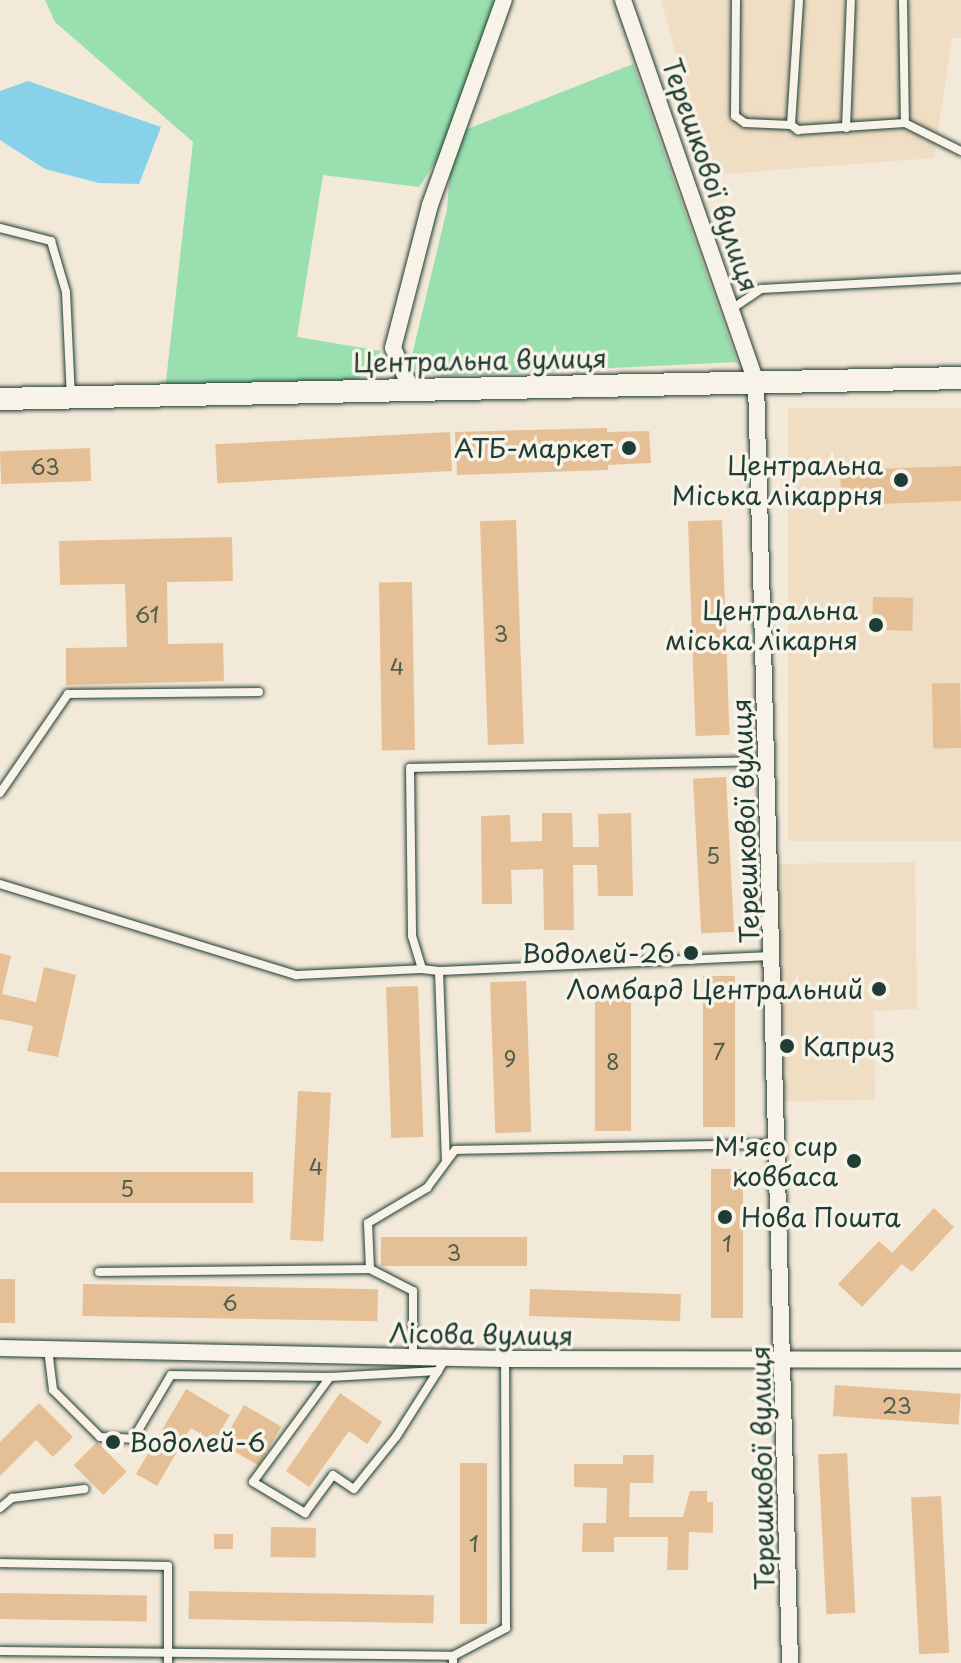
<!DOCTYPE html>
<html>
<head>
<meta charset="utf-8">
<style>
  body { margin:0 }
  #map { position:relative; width:961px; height:1663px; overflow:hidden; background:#f3e9d8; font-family:"Playpen Sans",sans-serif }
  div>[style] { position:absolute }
  .built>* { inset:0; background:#efddc4; transform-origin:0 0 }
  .green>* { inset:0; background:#99e0ae }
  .water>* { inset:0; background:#88d2e9 }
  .building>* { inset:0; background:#e5c096; transform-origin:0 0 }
  .roads { filter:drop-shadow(0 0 2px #1f3d34) drop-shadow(0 0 2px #1f3d34) }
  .service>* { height:8px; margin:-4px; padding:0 4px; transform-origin:4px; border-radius:4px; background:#f7f3e8 }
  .minor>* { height:16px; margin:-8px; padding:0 8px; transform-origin:8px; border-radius:8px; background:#f7f3e8 }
  .secondary>* { height:22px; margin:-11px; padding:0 11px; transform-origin:11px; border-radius:11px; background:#f7f3e8 }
  .dots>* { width:22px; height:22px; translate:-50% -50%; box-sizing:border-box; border:4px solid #f7f3e8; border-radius:50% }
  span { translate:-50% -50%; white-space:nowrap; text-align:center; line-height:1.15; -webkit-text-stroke:7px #f7f3e8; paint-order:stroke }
  .number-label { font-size:22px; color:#505e4c }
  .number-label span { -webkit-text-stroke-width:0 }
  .street-label { font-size:26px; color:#1f3d34 }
  .poi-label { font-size:26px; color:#1f3d34 }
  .right { translate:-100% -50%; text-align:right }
  .left { translate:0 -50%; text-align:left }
</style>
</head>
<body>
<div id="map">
  <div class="built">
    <div style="clip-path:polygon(661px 0,961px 0,961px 38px,952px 38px,934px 158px,710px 175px)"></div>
    <div style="left:961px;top:408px;width:433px;height:173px;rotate:90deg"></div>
    <div style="clip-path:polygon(915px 862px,917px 1009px,874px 1011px,875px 1100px,775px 1101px,772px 864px)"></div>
  </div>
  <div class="green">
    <div style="clip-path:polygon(45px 0,504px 0,455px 134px,633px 64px,737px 362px,444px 376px,409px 368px,447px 209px,453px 136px,419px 187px,323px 175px,297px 337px,381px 351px,353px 386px,165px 390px,193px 142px,55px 22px)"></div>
  </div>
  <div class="water">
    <div style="clip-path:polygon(28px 81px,161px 127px,139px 184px,99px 183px,45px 169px,0 140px,0 91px)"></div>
  </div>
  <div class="building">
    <div style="clip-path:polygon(607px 428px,607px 432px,649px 431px,651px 463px,608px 465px,608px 470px,457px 475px,455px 432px)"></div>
    <div style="left:450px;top:432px;width:39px;height:235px;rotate:87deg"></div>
    <div style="left:90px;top:448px;width:33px;height:90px;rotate:88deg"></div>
    <div style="clip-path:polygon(961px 466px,961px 501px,850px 505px,850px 489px,841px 490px,840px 470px)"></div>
    <div style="left:516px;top:520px;width:224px;height:36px;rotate:88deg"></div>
    <div style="left:722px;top:520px;width:215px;height:34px;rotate:88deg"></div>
    <div style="clip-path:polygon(232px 537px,233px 581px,167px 582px,168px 644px,223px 643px,224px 681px,66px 685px,66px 648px,127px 647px,125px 584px,60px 585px,59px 541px)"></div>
    <div style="left:412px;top:582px;width:168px;height:33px;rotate:89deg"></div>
    <div style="left:873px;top:597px;width:40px;height:33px;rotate:1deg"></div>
    <div style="left:960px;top:683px;width:65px;height:28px;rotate:89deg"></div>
    <div style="left:726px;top:777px;width:155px;height:33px;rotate:87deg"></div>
    <div style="clip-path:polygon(542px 813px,572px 813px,573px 847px,599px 847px,598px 814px,631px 813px,633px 896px,598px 896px,597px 865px,573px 865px,574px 930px,544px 930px,543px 869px,511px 870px,512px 904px,482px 904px,481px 816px,510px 815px,511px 842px,542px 841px)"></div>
    <div style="clip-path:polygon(0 953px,11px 956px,2px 994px,36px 1002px,44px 967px,76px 975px,58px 1057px,27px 1051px,33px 1026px,0 1019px)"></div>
    <div style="left:703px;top:976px;width:32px;height:151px"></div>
    <div style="left:526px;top:981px;width:151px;height:36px;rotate:88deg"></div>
    <div style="left:418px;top:986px;width:151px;height:32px;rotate:88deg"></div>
    <div style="left:631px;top:990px;width:141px;height:36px;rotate:90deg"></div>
    <div style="left:298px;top:1091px;width:33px;height:149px;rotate:3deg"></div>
    <div style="left:711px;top:1169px;width:32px;height:149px"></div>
    <div style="left:0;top:1172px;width:253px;height:31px"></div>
    <div style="clip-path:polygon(934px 1208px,954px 1227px,912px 1272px,902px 1264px,862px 1307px,838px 1284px,879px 1241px,892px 1253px)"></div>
    <div style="left:381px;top:1237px;width:146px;height:29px"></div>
    <div style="left:0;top:1279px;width:15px;height:44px"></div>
    <div style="left:83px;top:1284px;width:295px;height:32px;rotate:1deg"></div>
    <div style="left:530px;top:1289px;width:151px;height:27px;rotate:2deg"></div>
    <div style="left:835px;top:1385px;width:126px;height:31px;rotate:4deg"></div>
    <div style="clip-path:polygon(186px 1389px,230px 1415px,214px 1442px,191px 1428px,157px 1486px,136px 1474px)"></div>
    <div style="clip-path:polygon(340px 1393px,382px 1422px,367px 1444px,349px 1431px,309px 1487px,286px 1471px)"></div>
    <div style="clip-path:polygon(39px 1403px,73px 1437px,53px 1457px,36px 1440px,0 1476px,0 1442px)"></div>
    <div style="left:244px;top:1405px;width:43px;height:45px;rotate:30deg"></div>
    <div style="left:97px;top:1442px;width:42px;height:33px;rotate:45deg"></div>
    <div style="left:847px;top:1453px;width:160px;height:29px;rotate:87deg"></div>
    <div style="clip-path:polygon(623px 1455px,654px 1455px,653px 1483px,630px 1483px,629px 1517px,683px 1517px,690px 1491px,707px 1491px,707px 1502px,713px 1502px,713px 1533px,689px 1532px,688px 1570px,667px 1570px,668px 1537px,614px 1537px,614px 1552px,582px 1552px,583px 1523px,606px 1523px,607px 1488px,574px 1487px,574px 1464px,623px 1464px)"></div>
    <div style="left:460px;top:1463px;width:27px;height:161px"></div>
    <div style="left:941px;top:1496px;width:157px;height:30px;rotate:87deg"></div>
    <div style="left:271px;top:1527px;width:45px;height:30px;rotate:1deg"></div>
    <div style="left:214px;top:1534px;width:19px;height:15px"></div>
    <div style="left:189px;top:1591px;width:245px;height:28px;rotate:1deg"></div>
    <div style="left:0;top:1593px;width:147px;height:26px;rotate:1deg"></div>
  </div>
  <div class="roads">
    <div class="service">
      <div style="left:736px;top:0;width:116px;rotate:90.5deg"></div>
      <div style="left:735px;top:116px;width:12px;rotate:35deg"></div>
      <div style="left:745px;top:123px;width:46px;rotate:2.5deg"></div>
      <div style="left:791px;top:125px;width:9px;rotate:36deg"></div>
      <div style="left:798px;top:130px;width:107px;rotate:-3.7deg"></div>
      <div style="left:903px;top:0;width:123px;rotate:89.1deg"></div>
      <div style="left:905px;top:123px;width:63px;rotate:26.6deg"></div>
      <div style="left:791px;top:125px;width:125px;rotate:-86.3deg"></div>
      <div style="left:846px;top:128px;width:128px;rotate:-87.8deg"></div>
      <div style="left:0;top:228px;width:53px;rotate:14.3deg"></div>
      <div style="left:51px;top:241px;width:53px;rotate:73.6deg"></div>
      <div style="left:66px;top:292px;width:105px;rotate:87.3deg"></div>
      <div style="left:733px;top:308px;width:34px;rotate:-34deg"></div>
      <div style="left:761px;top:289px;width:200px;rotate:-3.1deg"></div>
      <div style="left:767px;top:761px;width:357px;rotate:178.9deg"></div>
      <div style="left:410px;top:768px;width:168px;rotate:89.3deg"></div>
      <div style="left:412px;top:936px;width:34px;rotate:73deg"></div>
      <div style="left:422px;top:969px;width:17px;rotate:7deg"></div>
      <div style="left:439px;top:971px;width:334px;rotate:-2.6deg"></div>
      <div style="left:0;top:793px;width:120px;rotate:-55.5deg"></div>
      <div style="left:68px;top:694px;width:191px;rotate:-0.6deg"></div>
      <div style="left:0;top:884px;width:310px;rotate:17.1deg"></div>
      <div style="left:296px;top:975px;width:126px;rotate:-2.7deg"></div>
      <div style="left:439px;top:971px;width:190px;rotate:87.9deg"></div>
      <div style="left:99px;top:1272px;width:271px;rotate:-0.6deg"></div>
      <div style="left:48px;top:1349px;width:41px;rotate:83deg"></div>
      <div style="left:53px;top:1390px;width:66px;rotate:45deg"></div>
      <div style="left:100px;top:1437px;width:33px;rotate:3deg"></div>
      <div style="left:133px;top:1439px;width:74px;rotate:-59.3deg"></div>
      <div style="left:171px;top:1375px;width:159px;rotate:0.7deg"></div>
      <div style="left:413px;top:1357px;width:66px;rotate:-90deg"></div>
      <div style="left:413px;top:1291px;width:48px;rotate:-152.9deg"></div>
      <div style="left:370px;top:1269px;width:46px;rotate:-92.5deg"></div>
      <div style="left:368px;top:1223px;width:69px;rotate:-30.7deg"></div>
      <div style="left:427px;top:1188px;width:47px;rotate:-53.6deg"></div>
      <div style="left:455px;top:1150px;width:321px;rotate:-1.1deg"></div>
      <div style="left:438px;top:1371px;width:108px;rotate:176.8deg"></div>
      <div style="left:330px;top:1377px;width:130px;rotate:126.3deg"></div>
      <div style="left:253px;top:1482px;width:61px;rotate:30.8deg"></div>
      <div style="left:305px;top:1513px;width:47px;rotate:-53.6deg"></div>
      <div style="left:333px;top:1475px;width:25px;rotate:34deg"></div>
      <div style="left:354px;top:1489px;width:67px;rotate:-51.1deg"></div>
      <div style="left:396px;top:1437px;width:78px;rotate:-57.5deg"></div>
      <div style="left:438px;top:1371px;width:14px;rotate:-60deg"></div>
      <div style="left:0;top:1508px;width:16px;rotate:-40deg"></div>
      <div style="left:12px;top:1498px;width:73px;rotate:-7.1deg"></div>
      <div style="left:0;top:1563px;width:168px;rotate:1deg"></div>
      <div style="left:168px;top:1566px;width:97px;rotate:90deg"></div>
      <div style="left:0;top:1651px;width:453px;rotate:0.6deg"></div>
      <div style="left:453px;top:1663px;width:7px;rotate:-90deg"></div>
      <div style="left:453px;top:1656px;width:60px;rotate:-27.8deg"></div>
      <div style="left:506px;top:1628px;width:269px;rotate:-90.2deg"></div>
    </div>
    <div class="minor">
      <div style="left:623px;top:0;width:404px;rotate:70.8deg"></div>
      <div style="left:756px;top:382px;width:1281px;rotate:88.48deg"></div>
      <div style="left:411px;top:389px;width:45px;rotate:-113.7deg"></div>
      <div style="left:393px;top:348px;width:148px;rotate:-75.5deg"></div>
      <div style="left:430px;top:205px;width:218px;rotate:-70.2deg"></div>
      <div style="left:0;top:1348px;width:505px;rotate:1.25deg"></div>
      <div style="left:505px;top:1359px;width:456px;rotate:0.1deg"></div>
    </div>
    <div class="secondary">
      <div style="left:0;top:399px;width:961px;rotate:-1.25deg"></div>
    </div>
  </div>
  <div class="dots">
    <div style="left:629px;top:448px;background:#1f3d34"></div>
    <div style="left:901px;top:480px;background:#1f3d34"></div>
    <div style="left:876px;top:625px;background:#1f3d34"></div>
    <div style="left:691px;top:953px;background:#1f3d34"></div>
    <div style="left:879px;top:989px;background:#1f3d34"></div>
    <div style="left:787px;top:1046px;background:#1f3d34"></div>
    <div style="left:854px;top:1161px;background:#1f3d34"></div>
    <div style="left:725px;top:1217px;background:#1f3d34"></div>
    <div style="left:113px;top:1442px;background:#1f3d34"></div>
  </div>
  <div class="number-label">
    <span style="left:45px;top:466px">63</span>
    <span style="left:147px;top:614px">61</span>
    <span style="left:501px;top:633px">3</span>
    <span style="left:397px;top:666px">4</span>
    <span style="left:713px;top:855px">5</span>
    <span style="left:719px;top:1051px">7</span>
    <span style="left:510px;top:1058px">9</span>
    <span style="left:613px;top:1061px">8</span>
    <span style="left:316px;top:1166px">4</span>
    <span style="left:127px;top:1188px">5</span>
    <span style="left:727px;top:1243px">1</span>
    <span style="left:454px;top:1252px">3</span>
    <span style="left:230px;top:1302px">6</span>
    <span style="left:897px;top:1405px">23</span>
    <span style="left:474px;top:1543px">1</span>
  </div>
  <div class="street-label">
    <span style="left:711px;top:175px;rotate:71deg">Терешкової вулиця</span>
    <span style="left:480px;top:360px;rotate:-1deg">Центральна вулиця</span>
    <span style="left:745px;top:821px;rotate:-92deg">Терешкової вулиця</span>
    <span style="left:481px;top:1334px;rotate:1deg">Лісова вулиця</span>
    <span style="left:762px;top:1468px;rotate:-91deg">Терешкової вулиця</span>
  </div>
  <div class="poi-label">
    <span class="right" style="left:613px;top:448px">АТБ-маркет</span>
    <span class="right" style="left:883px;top:480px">Центральна<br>Міська лікаррня</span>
    <span class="right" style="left:858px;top:625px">Центральна<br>міська лікарня</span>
    <span class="right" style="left:675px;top:953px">Водолей-26</span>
    <span class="right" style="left:863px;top:989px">Ломбард Центральний</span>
    <span class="left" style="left:803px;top:1046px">Каприз</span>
    <span class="right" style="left:838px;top:1161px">М'ясо сир<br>ковбаса</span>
    <span class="left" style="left:741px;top:1217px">Нова Пошта</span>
    <span class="left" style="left:129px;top:1442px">Водолей-6</span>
  </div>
</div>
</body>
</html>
